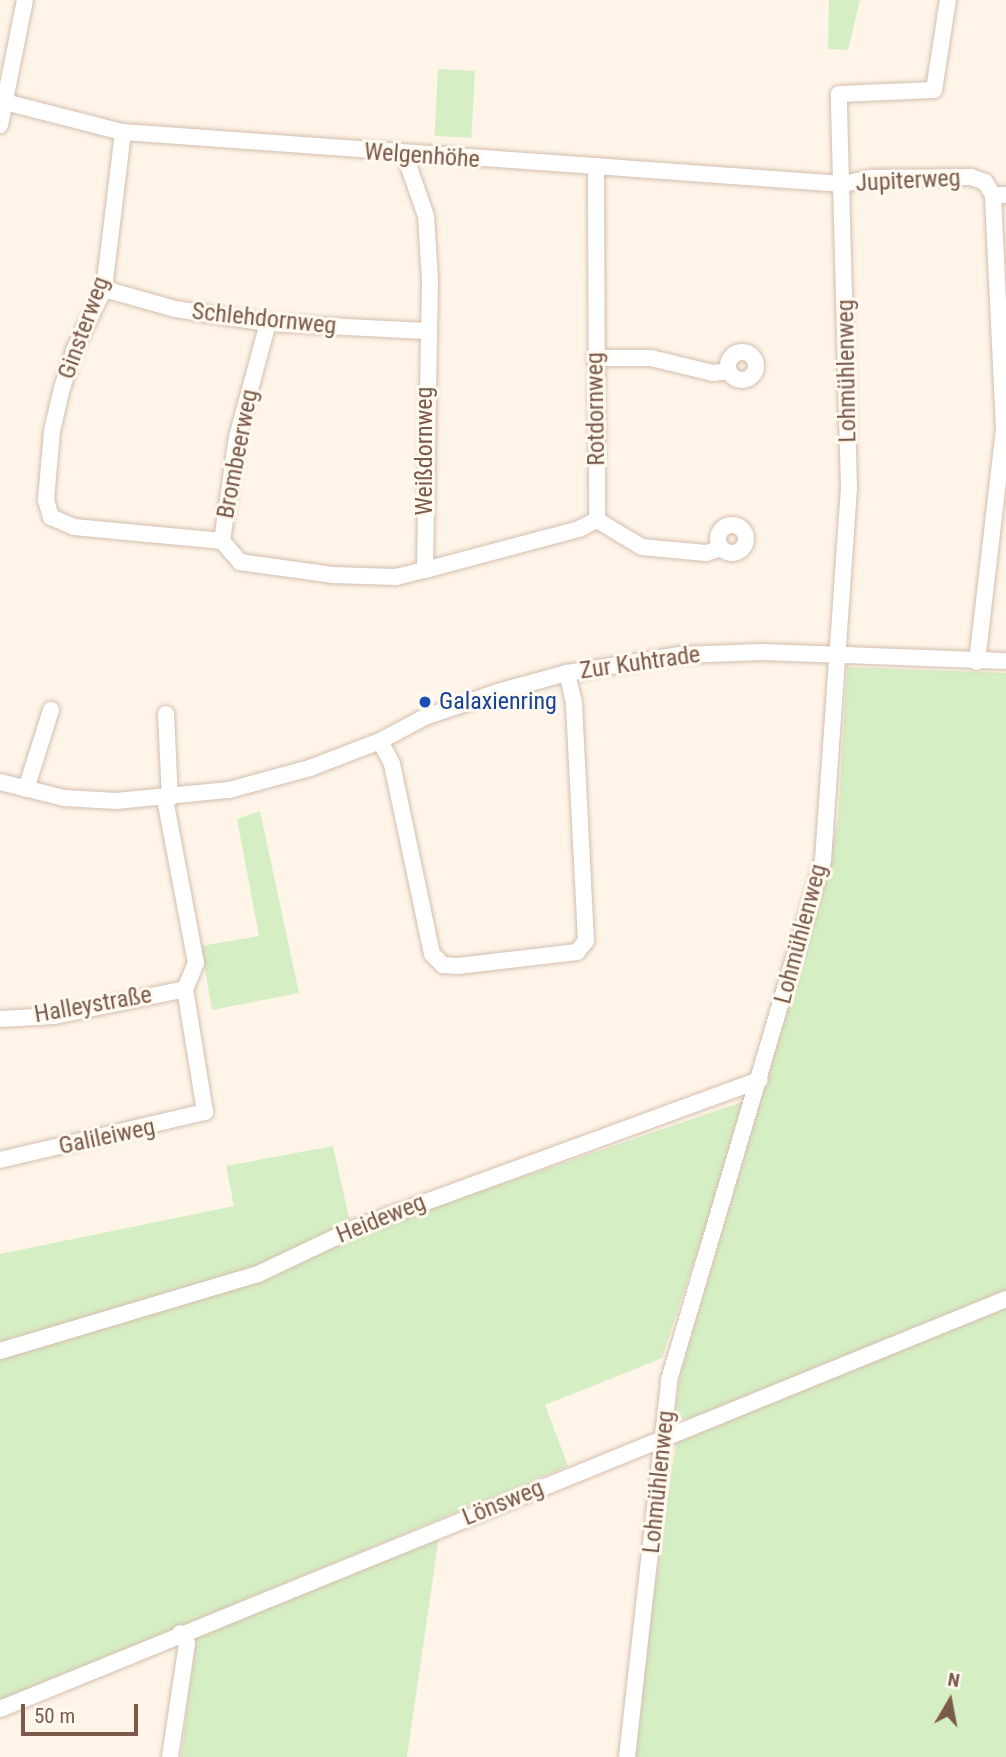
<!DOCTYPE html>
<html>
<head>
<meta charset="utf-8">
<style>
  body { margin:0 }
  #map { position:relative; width:1006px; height:1757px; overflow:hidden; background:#fef5e8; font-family:"Roboto Condensed",sans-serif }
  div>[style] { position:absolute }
  .green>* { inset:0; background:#d6eec4; transform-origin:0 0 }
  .roads { filter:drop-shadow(0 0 2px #d4beaf) drop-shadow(0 0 2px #d4beaf) }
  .street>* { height:16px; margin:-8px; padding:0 8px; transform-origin:8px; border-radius:8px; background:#fff }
  .street>.ring { margin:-8px; padding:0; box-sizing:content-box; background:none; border:16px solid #fff; border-radius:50% }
  .dots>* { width:19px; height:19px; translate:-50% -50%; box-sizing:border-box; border:4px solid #fff9f0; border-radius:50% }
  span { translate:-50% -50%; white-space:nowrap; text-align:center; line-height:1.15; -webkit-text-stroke:6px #fff9f0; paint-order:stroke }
  .street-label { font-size:24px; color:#7b5a49 }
  .transit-label { font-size:24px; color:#164399 }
  .left { translate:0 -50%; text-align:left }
  .north { position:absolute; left:915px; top:1666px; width:70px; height:70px; -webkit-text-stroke:5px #fff9f0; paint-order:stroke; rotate:10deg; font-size:19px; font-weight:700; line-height:28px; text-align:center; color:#7b5a49 }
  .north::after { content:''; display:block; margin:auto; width:24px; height:32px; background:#7b5a49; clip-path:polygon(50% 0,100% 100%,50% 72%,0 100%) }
  .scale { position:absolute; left:21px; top:1704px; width:117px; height:32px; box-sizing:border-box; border:4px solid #7b5a49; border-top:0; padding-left:9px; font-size:21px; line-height:24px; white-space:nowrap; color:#7b5a49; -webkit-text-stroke:5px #fff9f0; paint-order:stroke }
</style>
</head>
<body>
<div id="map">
  <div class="green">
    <div style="clip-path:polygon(829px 0,860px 0,848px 50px,828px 49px)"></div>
    <div style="left:438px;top:69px;width:37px;height:67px;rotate:3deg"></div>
    <div style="clip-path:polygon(847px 667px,1006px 673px,1006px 1291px,687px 1420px,675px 1416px,680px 1375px,823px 889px,838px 819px)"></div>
    <div style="clip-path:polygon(260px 811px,299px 993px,212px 1010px,201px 946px,259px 936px,237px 819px)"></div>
    <div style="clip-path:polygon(748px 1100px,662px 1358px,545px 1405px,568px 1466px,0 1701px,0 1355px)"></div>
    <div style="clip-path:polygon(333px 1146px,350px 1222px,257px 1267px,0 1346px,0 1254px,234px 1206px,226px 1166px)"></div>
    <div style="clip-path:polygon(1006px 1306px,1006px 1757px,636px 1757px,647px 1640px,676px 1443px)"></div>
    <div style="clip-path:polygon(439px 1536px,407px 1757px,181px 1757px,197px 1631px)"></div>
  </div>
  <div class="roads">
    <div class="street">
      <div style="left:5px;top:102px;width:122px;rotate:14.3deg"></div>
      <div style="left:123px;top:132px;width:722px;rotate:4.13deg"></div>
      <div style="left:843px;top:184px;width:30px;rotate:-12deg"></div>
      <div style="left:872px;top:178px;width:99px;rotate:-0.6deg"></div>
      <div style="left:971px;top:177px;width:15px;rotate:20deg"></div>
      <div style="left:985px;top:182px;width:15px;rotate:58deg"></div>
      <div style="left:993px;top:195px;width:13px"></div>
      <div style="left:0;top:125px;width:127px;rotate:-78.7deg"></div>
      <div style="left:123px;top:132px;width:158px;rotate:96.9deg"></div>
      <div style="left:104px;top:289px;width:66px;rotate:116.2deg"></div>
      <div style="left:75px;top:348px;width:42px;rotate:108deg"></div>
      <div style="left:62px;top:388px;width:44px;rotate:103.1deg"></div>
      <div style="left:52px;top:431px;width:69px;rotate:95deg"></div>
      <div style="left:46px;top:500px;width:18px;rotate:74deg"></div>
      <div style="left:51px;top:517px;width:25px;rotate:23deg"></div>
      <div style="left:74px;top:527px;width:149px;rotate:5.4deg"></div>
      <div style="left:405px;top:156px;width:64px;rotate:70.7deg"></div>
      <div style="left:426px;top:216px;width:64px;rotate:86.4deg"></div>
      <div style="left:430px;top:280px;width:290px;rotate:91deg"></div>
      <div style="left:425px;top:570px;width:159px;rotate:-14.9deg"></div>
      <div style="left:579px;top:529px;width:20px;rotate:-27deg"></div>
      <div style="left:596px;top:166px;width:354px;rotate:89.8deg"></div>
      <div style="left:597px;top:520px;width:52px;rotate:31deg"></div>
      <div style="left:642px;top:547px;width:64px;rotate:5.4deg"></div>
      <div style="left:706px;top:553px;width:16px;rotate:-18deg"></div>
      <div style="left:104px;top:289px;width:74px;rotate:15.7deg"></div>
      <div style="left:175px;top:309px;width:94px;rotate:8.6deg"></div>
      <div style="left:268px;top:323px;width:158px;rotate:2.9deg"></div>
      <div style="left:268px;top:323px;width:118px;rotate:105.2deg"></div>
      <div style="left:237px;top:437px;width:105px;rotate:98.2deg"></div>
      <div style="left:222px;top:541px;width:28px;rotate:49deg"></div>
      <div style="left:240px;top:562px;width:93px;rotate:8deg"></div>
      <div style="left:332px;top:575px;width:64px;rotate:1.8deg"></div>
      <div style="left:396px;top:577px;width:30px;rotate:-14deg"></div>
      <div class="ring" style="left:728px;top:352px;width:12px;height:12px"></div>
      <div style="left:595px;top:358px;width:56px"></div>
      <div style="left:651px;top:358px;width:64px;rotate:13.6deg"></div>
      <div style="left:713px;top:373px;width:16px;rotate:-7deg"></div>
      <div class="ring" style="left:718px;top:525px;width:12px;height:12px"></div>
      <div style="left:977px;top:662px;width:235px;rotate:-83.4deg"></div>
      <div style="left:1004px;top:429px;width:234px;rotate:-92.7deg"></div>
      <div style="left:166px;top:714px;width:84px;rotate:87.3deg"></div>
      <div style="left:380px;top:741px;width:26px;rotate:62deg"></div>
      <div style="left:392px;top:764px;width:194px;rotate:78.1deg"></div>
      <div style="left:432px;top:954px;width:16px;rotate:45deg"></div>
      <div style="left:443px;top:965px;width:15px;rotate:4deg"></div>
      <div style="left:458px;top:966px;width:120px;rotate:-6.7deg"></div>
      <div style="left:577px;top:952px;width:14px;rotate:-51deg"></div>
      <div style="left:586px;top:941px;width:238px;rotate:-92.9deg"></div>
      <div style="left:574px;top:703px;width:31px;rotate:-103deg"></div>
      <div style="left:0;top:782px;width:66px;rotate:14deg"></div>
      <div style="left:64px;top:798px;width:52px;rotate:3.3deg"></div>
      <div style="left:116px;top:801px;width:114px;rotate:-5.6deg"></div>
      <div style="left:229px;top:790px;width:84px;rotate:-15.2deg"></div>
      <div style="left:310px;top:768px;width:75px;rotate:-21.1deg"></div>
      <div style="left:380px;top:741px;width:51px;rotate:-28.1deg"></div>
      <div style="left:425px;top:717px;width:80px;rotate:-18.9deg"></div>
      <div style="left:501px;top:691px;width:68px;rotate:-15.3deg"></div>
      <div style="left:567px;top:673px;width:113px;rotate:-9.1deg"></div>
      <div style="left:679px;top:655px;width:84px;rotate:-2deg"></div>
      <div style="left:763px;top:652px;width:243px;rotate:2.1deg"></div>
      <div style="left:26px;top:789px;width:83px;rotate:-72.4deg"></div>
      <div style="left:0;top:1019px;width:54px;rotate:-3.2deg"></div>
      <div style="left:54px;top:1016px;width:134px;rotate:-11.6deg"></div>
      <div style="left:0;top:1160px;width:211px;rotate:-13.2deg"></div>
      <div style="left:205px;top:1112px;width:125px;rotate:-99.2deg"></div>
      <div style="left:185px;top:989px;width:28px;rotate:-67deg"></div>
      <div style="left:196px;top:963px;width:167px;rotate:-100.7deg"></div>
      <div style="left:0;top:1351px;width:269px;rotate:-16.6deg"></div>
      <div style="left:258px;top:1274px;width:107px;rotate:-25.4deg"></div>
      <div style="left:355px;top:1228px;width:431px;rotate:-20.1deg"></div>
      <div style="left:0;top:1709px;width:1086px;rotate:-22.17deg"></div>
      <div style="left:170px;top:1757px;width:115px;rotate:-81.5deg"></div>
      <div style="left:187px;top:1643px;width:12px;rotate:-125deg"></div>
      <div style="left:627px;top:1757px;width:379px;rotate:-83.6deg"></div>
      <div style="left:669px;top:1380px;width:542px;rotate:-73.5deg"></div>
      <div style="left:823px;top:860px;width:373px;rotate:-86deg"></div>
      <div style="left:849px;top:488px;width:394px;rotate:-91.5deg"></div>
      <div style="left:839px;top:94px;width:95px;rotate:-2.4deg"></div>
      <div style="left:934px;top:90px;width:91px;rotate:-81.2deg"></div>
    </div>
  </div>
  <div class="dots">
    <div style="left:425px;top:702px;background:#1a4fb4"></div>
  </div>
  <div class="street-label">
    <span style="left:422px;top:156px;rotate:4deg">Welgenhöhe</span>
    <span style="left:908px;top:181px;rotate:-3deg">Jupiterweg</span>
    <span style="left:264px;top:319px;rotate:6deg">Schlehdornweg</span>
    <span style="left:84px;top:328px;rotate:-70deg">Ginsterweg</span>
    <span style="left:847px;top:371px;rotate:-91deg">Lohmühlenweg</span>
    <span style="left:596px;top:409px;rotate:-91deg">Rotdornweg</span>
    <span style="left:425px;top:451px;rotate:-90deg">Weißdornweg</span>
    <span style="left:238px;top:454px;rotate:-79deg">Brombeerweg</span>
    <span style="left:640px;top:663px;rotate:-8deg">Zur Kuhtrade</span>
    <span style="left:801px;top:934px;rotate:-75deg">Lohmühlenweg</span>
    <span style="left:93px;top:1005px;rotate:-10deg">Halleystraße</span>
    <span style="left:107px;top:1137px;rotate:-12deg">Galileiweg</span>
    <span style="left:381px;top:1219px;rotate:-22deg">Heideweg</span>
    <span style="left:659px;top:1482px;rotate:-84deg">Lohmühlenweg</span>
    <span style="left:503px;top:1503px;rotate:-22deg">Lönsweg</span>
  </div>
  <div class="transit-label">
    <span class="left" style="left:439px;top:702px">Galaxienring</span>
  </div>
  <div class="north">N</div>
  <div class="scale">50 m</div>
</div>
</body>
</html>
